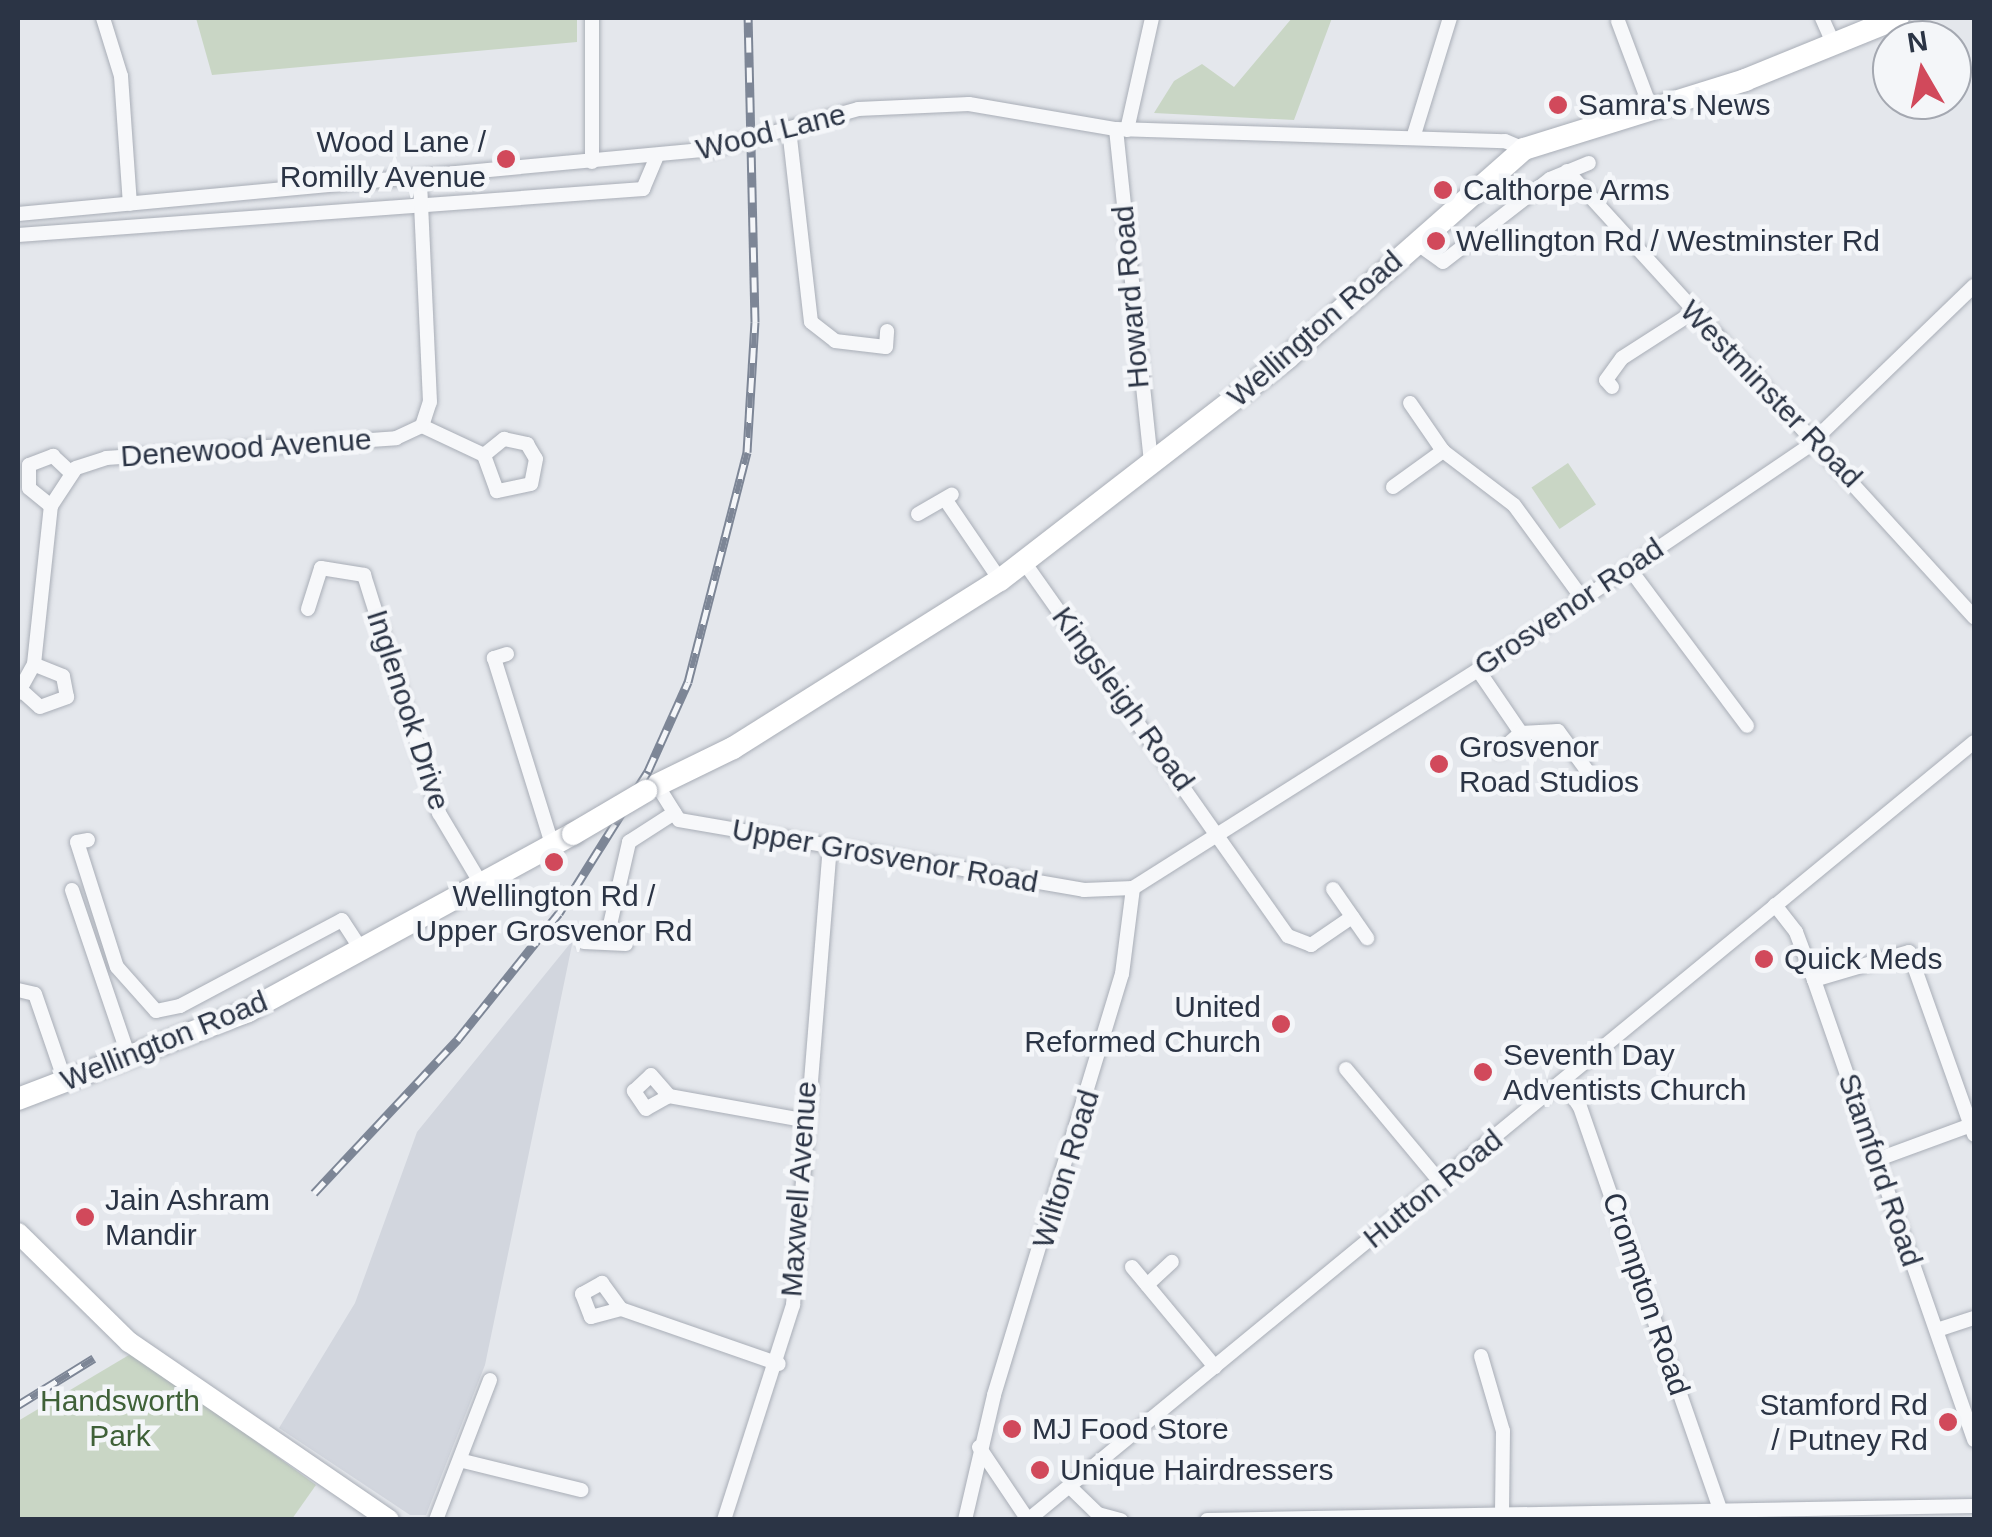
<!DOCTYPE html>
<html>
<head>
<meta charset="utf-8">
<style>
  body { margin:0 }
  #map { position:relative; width:1992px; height:1537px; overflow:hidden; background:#e4e7ec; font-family:Arial,sans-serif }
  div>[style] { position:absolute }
  .built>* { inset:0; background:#d2d6de }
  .green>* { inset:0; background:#c9d6c5; transform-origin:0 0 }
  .roads { filter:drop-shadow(0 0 2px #a9aeb7) drop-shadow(0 0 2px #a9aeb7) }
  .minor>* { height:14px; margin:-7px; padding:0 7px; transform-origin:7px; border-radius:7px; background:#f7f8fa }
  .secondary>* { height:20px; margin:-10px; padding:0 10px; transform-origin:10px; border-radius:10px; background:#fff }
  .primary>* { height:22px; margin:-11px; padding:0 11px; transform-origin:11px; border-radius:11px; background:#fff }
  .rail>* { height:9px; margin-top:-4.5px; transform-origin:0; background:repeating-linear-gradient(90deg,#f4f6f9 0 15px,#7d8696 0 30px); box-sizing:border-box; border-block:2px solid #7d8696 }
  .bridges { filter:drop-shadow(0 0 2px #a9aeb7) drop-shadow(0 0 2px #a9aeb7) }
  .minor-bridge>* { height:14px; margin:-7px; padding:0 7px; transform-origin:7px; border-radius:7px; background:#f7f8fa }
  .primary-bridge>* { height:22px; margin:-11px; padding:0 11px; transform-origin:11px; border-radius:11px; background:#fff }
  .dots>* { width:28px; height:28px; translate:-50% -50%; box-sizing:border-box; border:5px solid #f4f6f9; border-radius:50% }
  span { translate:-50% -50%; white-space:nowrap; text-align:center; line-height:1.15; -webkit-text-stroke:9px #f4f6f9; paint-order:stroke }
  .poi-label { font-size:30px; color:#2b3445 }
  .left { translate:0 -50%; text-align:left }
  .right { translate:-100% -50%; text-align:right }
  .street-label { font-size:30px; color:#2b3445 }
  .park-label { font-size:30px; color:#3f6138 }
  .frame { position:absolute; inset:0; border:20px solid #2b3445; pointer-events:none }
  .north { position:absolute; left:1872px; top:20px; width:100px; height:100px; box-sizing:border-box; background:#f4f6f9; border:2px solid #a4a8b1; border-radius:50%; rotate:351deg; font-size:28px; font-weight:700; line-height:40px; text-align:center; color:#2b3445 }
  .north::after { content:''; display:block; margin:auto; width:35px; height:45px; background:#d1495b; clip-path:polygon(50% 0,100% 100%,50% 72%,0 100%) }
</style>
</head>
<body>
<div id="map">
  <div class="built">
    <div style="clip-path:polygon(573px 940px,485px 1365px,426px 1515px,410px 1515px,279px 1428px,355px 1303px,417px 1132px)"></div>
  </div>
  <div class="green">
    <div style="clip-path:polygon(196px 18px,577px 18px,577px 42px,212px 75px)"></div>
    <div style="clip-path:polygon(1292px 18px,1332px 18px,1294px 120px,1154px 113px,1174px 81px,1202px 64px,1234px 87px)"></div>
    <div style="left:1568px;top:463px;width:50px;height:44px;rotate:56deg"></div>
    <div style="clip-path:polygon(134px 1352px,316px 1485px,292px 1519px,18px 1520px,18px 1421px)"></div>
  </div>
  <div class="roads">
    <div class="minor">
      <div style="left:103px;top:18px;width:61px;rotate:72.8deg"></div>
      <div style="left:121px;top:76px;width:128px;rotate:86deg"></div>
      <div style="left:592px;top:18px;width:144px;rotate:90deg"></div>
      <div style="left:1822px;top:18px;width:30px;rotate:66deg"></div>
      <div style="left:1618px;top:21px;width:94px;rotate:69.4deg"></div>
      <div style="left:789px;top:129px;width:194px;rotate:83.5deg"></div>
      <div style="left:811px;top:322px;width:31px;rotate:38deg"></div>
      <div style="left:835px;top:341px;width:51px;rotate:6.7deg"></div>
      <div style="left:886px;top:347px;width:16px;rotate:-86deg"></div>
      <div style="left:1116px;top:129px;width:337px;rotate:84deg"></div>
      <div style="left:1127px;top:130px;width:115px;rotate:-77.4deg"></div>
      <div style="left:765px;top:135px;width:97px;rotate:-15.6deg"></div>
      <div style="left:858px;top:109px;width:111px;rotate:-2.6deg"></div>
      <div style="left:969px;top:104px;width:149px;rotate:9.7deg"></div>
      <div style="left:1116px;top:129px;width:389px;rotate:1.8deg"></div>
      <div style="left:1505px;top:141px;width:21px;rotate:23deg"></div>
      <div style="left:1413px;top:138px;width:126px;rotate:-72.9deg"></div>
      <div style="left:1567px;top:171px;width:604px;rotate:47.62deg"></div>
      <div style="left:18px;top:214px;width:698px;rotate:-5.34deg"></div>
      <div style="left:18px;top:235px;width:627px;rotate:-4.21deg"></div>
      <div style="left:643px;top:189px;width:33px;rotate:-67deg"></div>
      <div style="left:1425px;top:249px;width:22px;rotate:36deg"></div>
      <div style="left:1443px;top:262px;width:135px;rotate:-37.8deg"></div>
      <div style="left:1550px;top:179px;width:42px;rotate:-22.3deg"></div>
      <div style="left:1612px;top:387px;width:9px;rotate:-131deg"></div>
      <div style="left:1606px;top:380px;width:27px;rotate:-54deg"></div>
      <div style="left:1622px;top:358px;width:83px;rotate:-32.7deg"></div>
      <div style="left:1410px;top:403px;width:58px;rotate:55.5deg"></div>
      <div style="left:1443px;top:451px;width:89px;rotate:37.3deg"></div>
      <div style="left:1514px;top:505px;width:115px;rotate:53.8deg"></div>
      <div style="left:422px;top:426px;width:68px;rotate:25.1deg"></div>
      <div style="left:484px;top:455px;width:26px;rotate:-39deg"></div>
      <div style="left:504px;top:439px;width:24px;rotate:12deg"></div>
      <div style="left:527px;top:444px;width:17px;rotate:59deg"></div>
      <div style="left:536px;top:459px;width:25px;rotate:101deg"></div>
      <div style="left:531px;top:484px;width:35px;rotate:168deg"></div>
      <div style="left:497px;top:491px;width:38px;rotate:-110deg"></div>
      <div style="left:1393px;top:487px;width:62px;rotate:-35.8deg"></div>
      <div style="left:945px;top:499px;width:98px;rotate:55.8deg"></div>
      <div style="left:51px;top:506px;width:28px;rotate:-141deg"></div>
      <div style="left:29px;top:488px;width:23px;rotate:-90deg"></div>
      <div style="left:29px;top:465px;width:26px;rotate:-21deg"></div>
      <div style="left:53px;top:456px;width:25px;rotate:43deg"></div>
      <div style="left:918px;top:514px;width:39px;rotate:-30deg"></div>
      <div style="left:1024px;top:562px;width:458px;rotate:54.8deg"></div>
      <div style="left:1288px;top:936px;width:25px;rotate:21deg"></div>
      <div style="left:1311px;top:945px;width:50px;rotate:-34.3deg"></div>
      <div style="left:1629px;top:568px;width:197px;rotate:53.2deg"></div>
      <div style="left:308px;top:609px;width:43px;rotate:-72.4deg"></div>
      <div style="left:321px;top:568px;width:44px;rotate:9.2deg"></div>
      <div style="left:364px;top:575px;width:250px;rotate:72.5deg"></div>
      <div style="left:439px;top:813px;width:80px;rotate:59.3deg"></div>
      <div style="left:507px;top:654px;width:14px;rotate:163deg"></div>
      <div style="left:494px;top:658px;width:195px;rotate:72.7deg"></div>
      <div style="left:1478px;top:670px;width:76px;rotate:55.7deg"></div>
      <div style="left:21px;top:690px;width:25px;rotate:42deg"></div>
      <div style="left:40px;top:707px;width:29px;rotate:-20deg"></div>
      <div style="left:67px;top:697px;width:21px;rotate:-101deg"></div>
      <div style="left:63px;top:676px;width:31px;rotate:-158deg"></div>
      <div style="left:18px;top:693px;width:33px;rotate:-61deg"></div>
      <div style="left:34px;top:664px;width:159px;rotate:-83.9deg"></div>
      <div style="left:51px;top:506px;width:45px;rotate:-56.7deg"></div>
      <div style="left:76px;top:468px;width:32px;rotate:-18deg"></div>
      <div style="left:106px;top:458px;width:291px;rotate:-3.9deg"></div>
      <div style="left:396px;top:438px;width:29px;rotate:-25deg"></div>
      <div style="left:422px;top:426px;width:25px;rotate:-72deg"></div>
      <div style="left:430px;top:402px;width:223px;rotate:-92.6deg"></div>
      <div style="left:1500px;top:751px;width:28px;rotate:-41deg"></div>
      <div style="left:1521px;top:733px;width:37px;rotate:-3deg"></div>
      <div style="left:1558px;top:731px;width:64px;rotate:53.8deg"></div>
      <div style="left:657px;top:785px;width:41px;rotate:57.8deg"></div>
      <div style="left:679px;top:820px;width:411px;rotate:9.8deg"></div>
      <div style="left:1084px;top:890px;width:49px;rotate:-2.3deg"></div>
      <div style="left:1133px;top:888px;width:408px;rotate:-32.3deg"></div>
      <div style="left:1478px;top:670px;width:397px;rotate:-34.1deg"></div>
      <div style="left:1807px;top:447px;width:232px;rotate:-44deg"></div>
      <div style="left:88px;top:840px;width:11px;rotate:170deg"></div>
      <div style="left:77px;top:842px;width:131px;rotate:72.3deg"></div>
      <div style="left:117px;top:967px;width:59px;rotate:48.4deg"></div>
      <div style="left:156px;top:1011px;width:25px;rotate:-12deg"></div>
      <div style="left:180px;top:1006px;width:183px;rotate:-28deg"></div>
      <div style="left:342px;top:920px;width:33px;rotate:57deg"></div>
      <div style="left:1333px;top:889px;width:60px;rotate:55.2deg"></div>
      <div style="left:72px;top:890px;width:176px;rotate:71.2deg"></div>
      <div style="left:1775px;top:905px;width:34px;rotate:52deg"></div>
      <div style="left:1796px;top:932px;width:51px;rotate:69.4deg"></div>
      <div style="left:1814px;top:980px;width:487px;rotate:70.8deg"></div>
      <div style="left:584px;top:942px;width:42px;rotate:2.7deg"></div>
      <div style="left:606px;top:942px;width:103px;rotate:-77deg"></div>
      <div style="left:629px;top:842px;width:54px;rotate:-32.8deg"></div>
      <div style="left:1814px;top:980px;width:99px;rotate:-16.4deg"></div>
      <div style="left:1909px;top:952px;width:194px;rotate:70.4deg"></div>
      <div style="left:18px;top:990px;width:17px;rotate:13deg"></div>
      <div style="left:35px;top:994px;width:92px;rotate:71deg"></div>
      <div style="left:1346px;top:1069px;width:148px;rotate:50.2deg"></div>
      <div style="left:1563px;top:1082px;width:30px;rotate:56deg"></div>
      <div style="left:1580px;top:1107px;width:426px;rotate:70.8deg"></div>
      <div style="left:669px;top:1096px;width:26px;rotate:151deg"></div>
      <div style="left:646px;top:1109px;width:22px;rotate:-124deg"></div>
      <div style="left:634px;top:1091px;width:23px;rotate:-43deg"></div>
      <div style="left:651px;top:1075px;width:28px;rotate:49deg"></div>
      <div style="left:669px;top:1096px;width:135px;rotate:10.2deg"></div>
      <div style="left:1876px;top:1160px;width:101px;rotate:-20.2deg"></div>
      <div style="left:1132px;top:1267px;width:130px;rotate:50.3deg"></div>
      <div style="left:1147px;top:1285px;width:34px;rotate:-43deg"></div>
      <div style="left:621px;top:1309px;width:31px;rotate:165deg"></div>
      <div style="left:591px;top:1317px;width:25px;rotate:-111deg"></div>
      <div style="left:582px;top:1294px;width:23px;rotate:-29deg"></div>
      <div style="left:602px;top:1283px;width:32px;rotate:54deg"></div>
      <div style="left:621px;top:1309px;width:167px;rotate:19.2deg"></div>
      <div style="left:1937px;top:1330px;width:39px;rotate:-18deg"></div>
      <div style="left:1481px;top:1356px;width:78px;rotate:73.7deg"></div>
      <div style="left:1503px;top:1431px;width:79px;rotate:90.7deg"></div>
      <div style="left:979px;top:1447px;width:88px;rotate:56.1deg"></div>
      <div style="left:463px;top:1461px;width:122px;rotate:13.8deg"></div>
      <div style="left:1070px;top:1487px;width:39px;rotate:44deg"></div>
      <div style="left:1098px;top:1514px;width:24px;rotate:15deg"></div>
      <div style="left:436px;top:1520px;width:150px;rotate:-68.9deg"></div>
      <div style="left:724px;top:1520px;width:226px;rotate:-72.2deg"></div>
      <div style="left:793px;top:1305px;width:457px;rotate:-85.4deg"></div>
      <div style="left:965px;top:1520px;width:128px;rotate:-76.9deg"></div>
      <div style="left:994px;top:1395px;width:440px;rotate:-73.1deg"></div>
      <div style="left:1122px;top:974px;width:87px;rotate:-82.7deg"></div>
      <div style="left:1028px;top:1520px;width:1225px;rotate:-39.43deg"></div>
      <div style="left:1207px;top:1520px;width:767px;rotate:-1.05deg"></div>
    </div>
    <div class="secondary">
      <div style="left:18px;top:1233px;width:156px;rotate:44.5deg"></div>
      <div style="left:129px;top:1342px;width:315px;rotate:34.4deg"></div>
    </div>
    <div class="primary">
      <div style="left:657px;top:785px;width:85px;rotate:-26deg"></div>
      <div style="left:733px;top:748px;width:315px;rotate:-32.2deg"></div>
      <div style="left:1000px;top:580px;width:363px;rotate:-37.7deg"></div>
      <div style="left:1287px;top:358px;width:316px;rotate:-41.4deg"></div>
      <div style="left:1524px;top:149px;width:232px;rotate:-17.3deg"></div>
      <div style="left:1745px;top:80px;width:165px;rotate:-22.1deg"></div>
      <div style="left:18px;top:1099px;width:246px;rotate:-20.9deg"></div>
      <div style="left:248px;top:1011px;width:370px;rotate:-28.6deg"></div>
    </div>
  </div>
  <div class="rail">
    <div style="left:314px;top:1193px;width:211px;rotate:-46.9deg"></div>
    <div style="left:458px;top:1039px;width:161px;rotate:-51.3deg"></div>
    <div style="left:559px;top:913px;width:168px;rotate:-57.9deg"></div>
    <div style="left:648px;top:771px;width:98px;rotate:-65.8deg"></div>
    <div style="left:688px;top:682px;width:237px;rotate:-75.6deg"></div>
    <div style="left:747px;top:452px;width:130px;rotate:-86.5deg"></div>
    <div style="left:755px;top:322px;width:304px;rotate:-91.3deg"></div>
    <div style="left:18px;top:1405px;width:89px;rotate:-31.7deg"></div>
  </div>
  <div class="bridges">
    <div class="minor-bridge">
      <div style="left:713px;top:149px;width:54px;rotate:-15.1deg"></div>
    </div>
    <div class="primary-bridge">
      <div style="left:573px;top:834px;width:85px;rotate:-30.5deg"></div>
    </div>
  </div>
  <div class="dots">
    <div style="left:1558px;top:105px;background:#d1495b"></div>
    <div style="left:506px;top:159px;background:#d1495b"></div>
    <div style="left:1443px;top:190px;background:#d1495b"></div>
    <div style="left:1436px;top:241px;background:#d1495b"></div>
    <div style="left:1439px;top:764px;background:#d1495b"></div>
    <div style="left:554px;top:862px;background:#d1495b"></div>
    <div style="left:1764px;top:959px;background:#d1495b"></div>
    <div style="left:1281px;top:1024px;background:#d1495b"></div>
    <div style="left:1483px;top:1072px;background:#d1495b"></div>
    <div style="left:85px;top:1217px;background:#d1495b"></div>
    <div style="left:1948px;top:1422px;background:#d1495b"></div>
    <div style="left:1012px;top:1429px;background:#d1495b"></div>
    <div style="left:1040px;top:1470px;background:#d1495b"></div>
  </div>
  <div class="poi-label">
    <span class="left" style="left:1578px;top:105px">Samra's News</span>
    <span class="right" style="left:486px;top:159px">Wood Lane /<br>Romilly Avenue</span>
    <span class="left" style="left:1463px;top:190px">Calthorpe Arms</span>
    <span class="left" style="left:1456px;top:241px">Wellington Rd / Westminster Rd</span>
    <span class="left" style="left:1459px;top:764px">Grosvenor<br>Road Studios</span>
    <span style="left:554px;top:913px">Wellington Rd /<br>Upper Grosvenor Rd</span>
    <span class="left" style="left:1784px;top:959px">Quick Meds</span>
    <span class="right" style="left:1261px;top:1024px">United<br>Reformed Church</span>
    <span class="left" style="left:1503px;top:1072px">Seventh Day<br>Adventists Church</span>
    <span class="left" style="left:105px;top:1217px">Jain Ashram<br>Mandir</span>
    <span class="right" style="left:1928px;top:1422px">Stamford Rd<br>/ Putney Rd</span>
    <span class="left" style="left:1032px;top:1429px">MJ Food Store</span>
    <span class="left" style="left:1060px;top:1470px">Unique Hairdressers</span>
  </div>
  <div class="street-label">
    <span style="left:771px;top:132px;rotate:-14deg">Wood Lane</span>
    <span style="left:1131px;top:297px;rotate:-95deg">Howard Road</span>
    <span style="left:1315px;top:329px;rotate:-41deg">Wellington Road</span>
    <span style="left:1771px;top:394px;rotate:46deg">Westminster Road</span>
    <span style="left:246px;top:448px;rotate:-4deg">Denewood Avenue</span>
    <span style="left:1569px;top:607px;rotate:-34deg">Grosvenor Road</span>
    <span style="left:1123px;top:699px;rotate:54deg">Kingsleigh Road</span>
    <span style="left:408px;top:710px;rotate:72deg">Inglenook Drive</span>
    <span style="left:885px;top:856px;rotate:10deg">Upper Grosvenor Road</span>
    <span style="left:164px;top:1041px;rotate:-22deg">Wellington Road</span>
    <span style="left:1066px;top:1169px;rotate:-73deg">Wilton Road</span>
    <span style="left:1880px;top:1170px;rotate:71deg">Stamford Road</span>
    <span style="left:799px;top:1189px;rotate:-86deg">Maxwell Avenue</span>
    <span style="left:1433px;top:1189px;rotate:-39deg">Hutton Road</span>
    <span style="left:1646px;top:1294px;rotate:71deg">Crompton Road</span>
  </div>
  <div class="park-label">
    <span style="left:120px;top:1418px">Handsworth<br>Park</span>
  </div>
  <div class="frame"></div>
  <div class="north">N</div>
</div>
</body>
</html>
